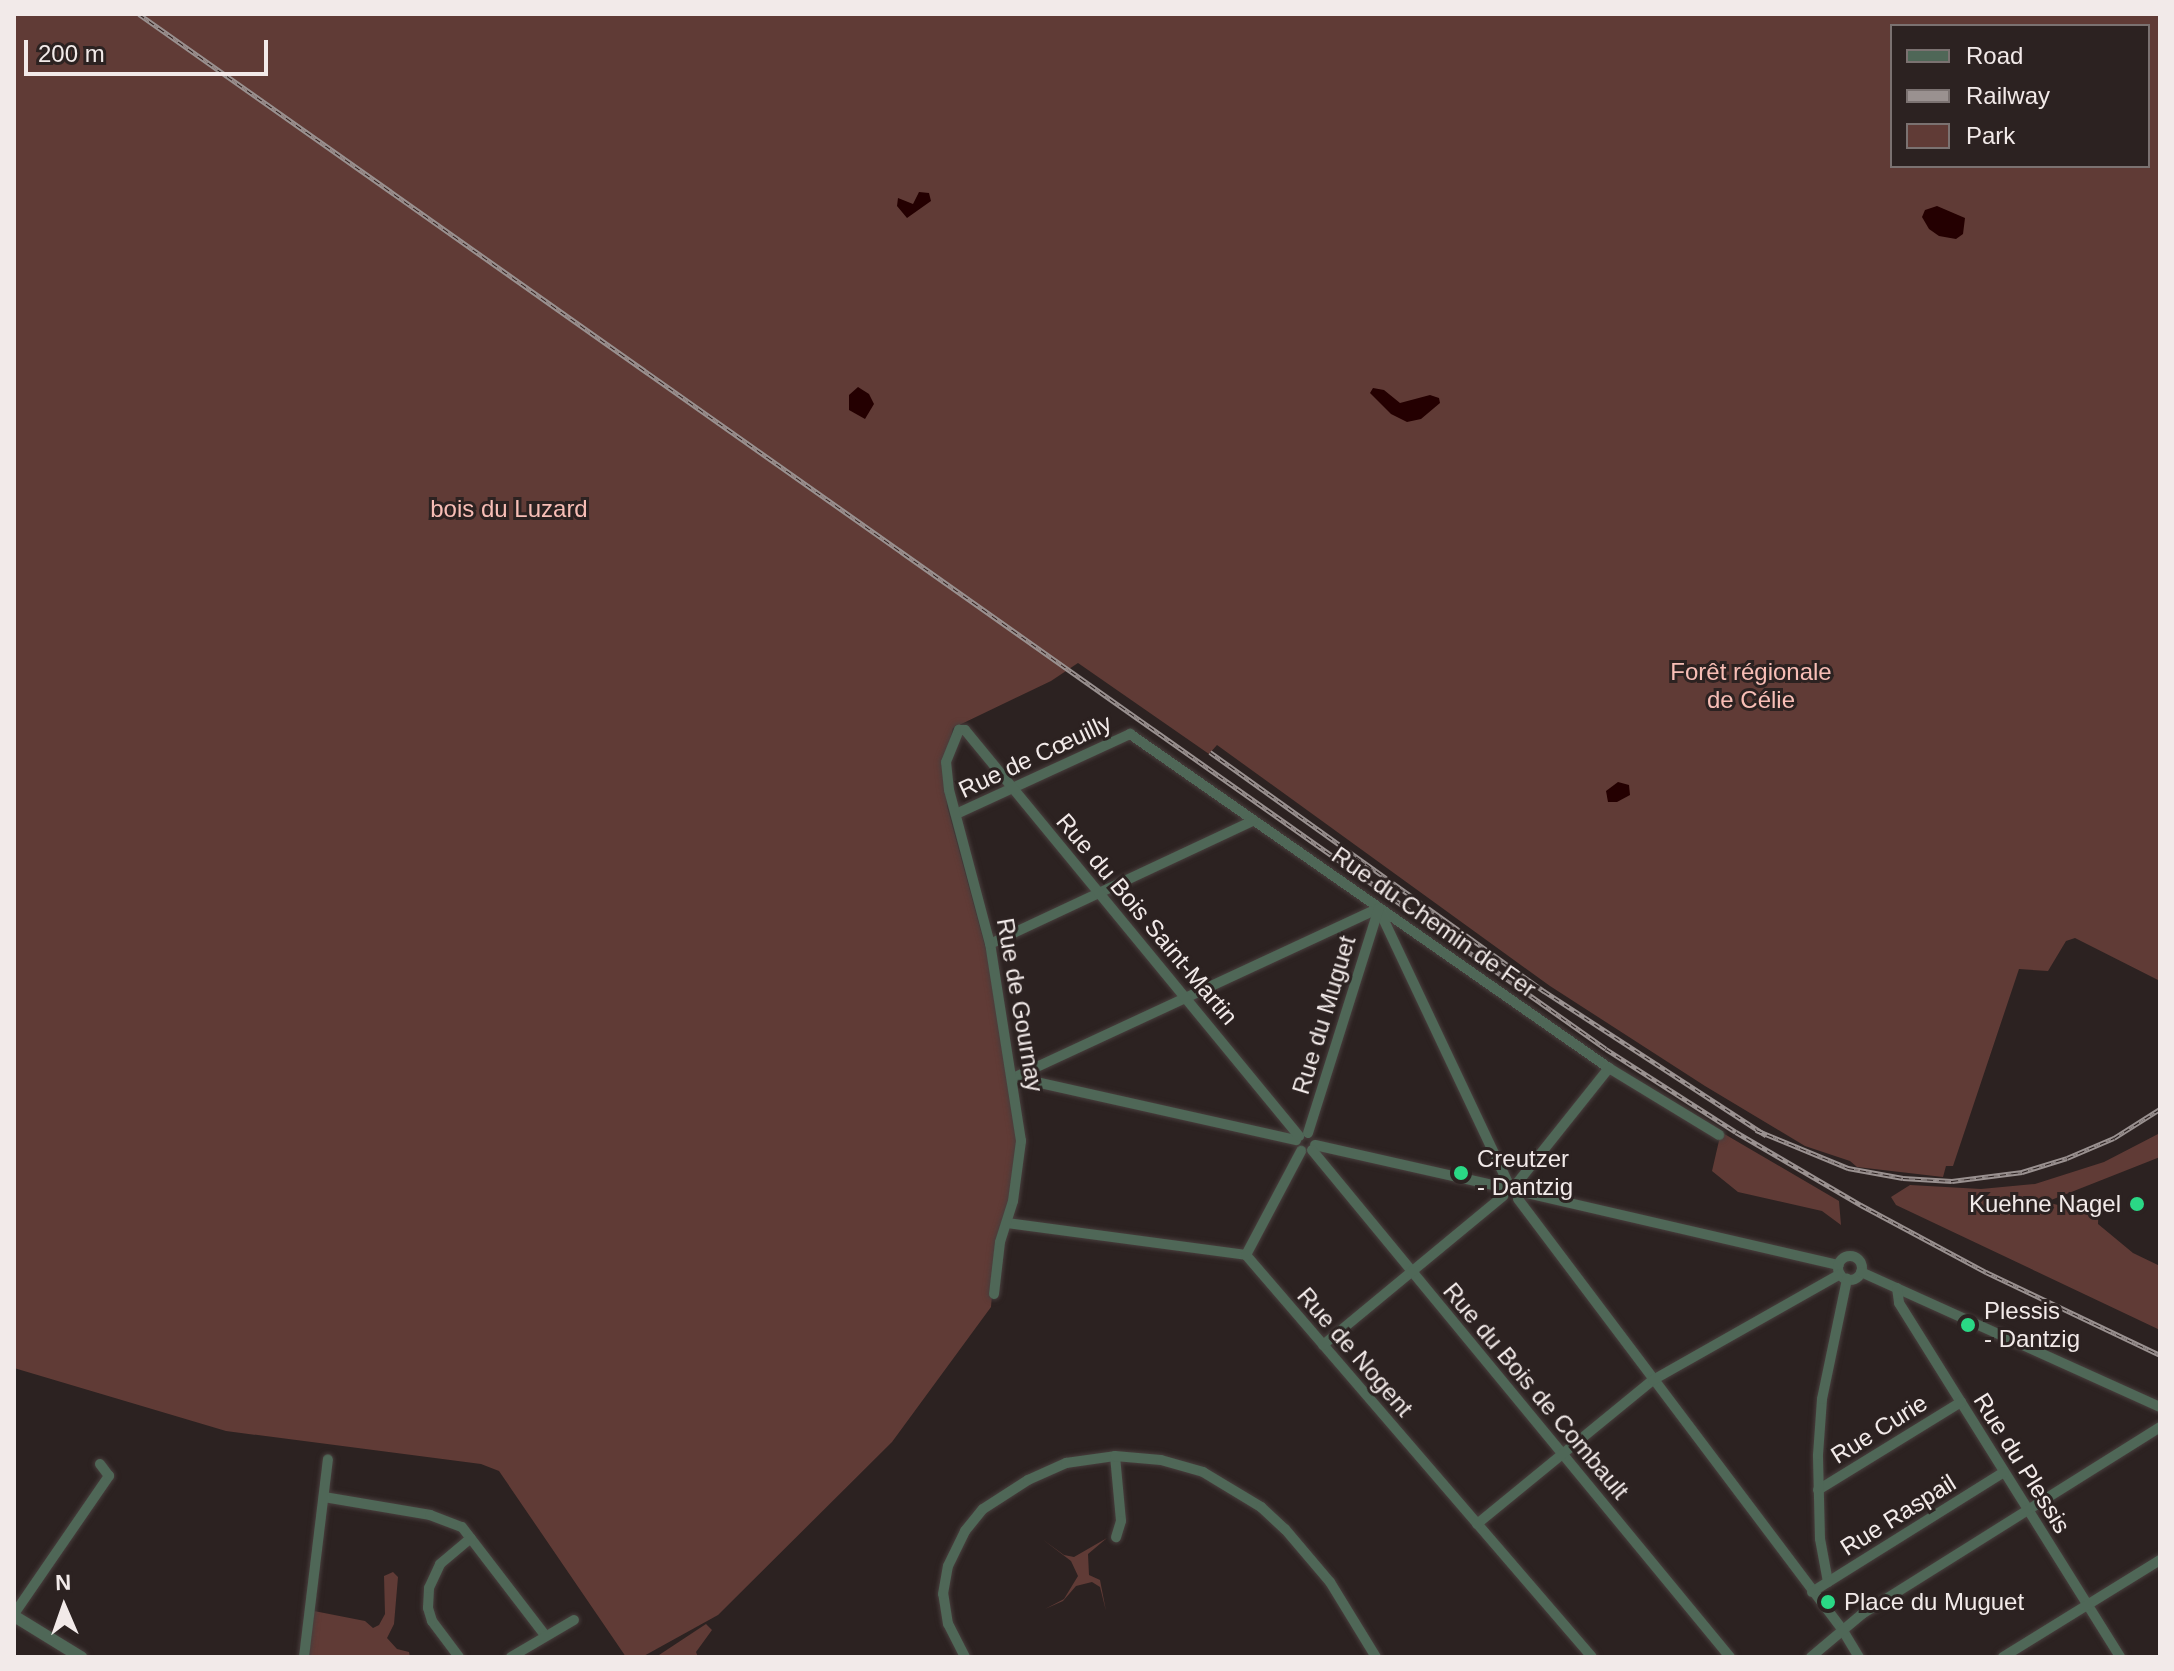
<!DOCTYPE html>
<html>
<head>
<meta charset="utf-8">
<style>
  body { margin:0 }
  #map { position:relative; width:2174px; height:1671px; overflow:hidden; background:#2c2221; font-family:Arial,sans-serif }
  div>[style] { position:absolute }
  .green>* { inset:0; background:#603b36 }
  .water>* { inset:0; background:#240001 }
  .roads { filter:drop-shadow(0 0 2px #483e3d) drop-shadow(0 0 2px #483e3d) }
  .minor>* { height:10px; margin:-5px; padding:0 5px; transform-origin:5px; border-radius:5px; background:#4f6757 }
  .minor>.ring { margin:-5px; padding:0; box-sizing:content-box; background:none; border:10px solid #4f6757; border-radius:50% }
  .tertiary>* { height:12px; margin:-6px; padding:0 6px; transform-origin:6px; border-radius:6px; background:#4f6757 }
  .rail>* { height:5px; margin-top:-2.5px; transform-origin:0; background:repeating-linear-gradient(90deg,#2c2221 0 6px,#9a9190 0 12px); box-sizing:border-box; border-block:2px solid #9a9190 }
  .dots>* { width:22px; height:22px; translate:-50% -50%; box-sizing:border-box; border:4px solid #2c2221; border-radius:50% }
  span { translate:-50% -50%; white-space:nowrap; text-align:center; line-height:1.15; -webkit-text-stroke:6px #2c2221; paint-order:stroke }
  .park-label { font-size:24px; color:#f8beb6 }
  .street-label { font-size:24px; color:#f2eae9 }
  .poi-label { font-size:24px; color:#f2eae9 }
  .left { translate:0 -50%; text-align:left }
  .right { translate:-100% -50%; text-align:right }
  .frame { position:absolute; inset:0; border:16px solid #f2eae9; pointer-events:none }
  .legend { position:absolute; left:1890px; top:24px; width:260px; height:144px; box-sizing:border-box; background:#2c2221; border:2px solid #7b7271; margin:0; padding:10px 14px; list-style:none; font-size:24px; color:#f2eae9 }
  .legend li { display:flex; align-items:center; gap:16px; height:40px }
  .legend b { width:40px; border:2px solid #7b7271 }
  .north { position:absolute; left:24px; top:1567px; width:80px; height:80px; -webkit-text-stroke:6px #2c2221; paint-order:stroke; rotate:358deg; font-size:22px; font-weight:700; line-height:32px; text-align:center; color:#f2eae9 }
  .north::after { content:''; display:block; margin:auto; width:28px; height:36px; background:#f2eae9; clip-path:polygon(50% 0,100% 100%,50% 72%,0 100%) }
  .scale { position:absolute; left:24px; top:40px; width:244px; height:36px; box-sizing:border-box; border:4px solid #f2eae9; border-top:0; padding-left:10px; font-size:24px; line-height:28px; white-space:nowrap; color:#f2eae9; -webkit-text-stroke:6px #2c2221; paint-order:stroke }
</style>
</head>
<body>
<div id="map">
  <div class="green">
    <div style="clip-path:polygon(evenodd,14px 14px,2160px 14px,2160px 981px,2075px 938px,2066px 941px,2048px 971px,2019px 969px,1953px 1166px,1946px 1166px,1943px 1177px,1857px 1167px,1850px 1161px,1805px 1146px,1705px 1086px,1550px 986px,1217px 745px,1209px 754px,1078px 663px,1051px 681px,953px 728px,944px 764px,947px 806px,992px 972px,1019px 1143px,1010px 1205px,997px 1238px,991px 1307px,892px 1442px,718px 1615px,642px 1657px,626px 1657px,499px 1471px,481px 1464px,226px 1431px,14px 1368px,14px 14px,1892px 26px,2148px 26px,2148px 166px,1892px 166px,1892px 26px)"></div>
    <div style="clip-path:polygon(1721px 1132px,1839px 1201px,1841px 1225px,1822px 1211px,1738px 1192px,1712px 1171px)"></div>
    <div style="clip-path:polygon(2160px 1133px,2160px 1157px,2046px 1202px,2082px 1211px,2099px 1200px,2098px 1224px,2133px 1253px,2160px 1266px,2160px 1330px,1896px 1205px,1891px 1197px,1910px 1185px,1981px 1189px,2035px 1184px,2104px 1162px)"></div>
    <div style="clip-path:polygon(1107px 1538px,1088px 1554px,1089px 1575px,1100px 1580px,1106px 1611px,1100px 1587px,1092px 1582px,1076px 1586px,1063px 1601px,1045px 1609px,1064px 1599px,1078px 1576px,1071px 1561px,1042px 1539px,1064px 1555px,1074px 1557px)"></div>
    <div style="clip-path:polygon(393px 1572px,398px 1577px,394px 1624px,387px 1638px,397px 1649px,409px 1652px,410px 1657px,309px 1657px,314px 1611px,365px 1621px,373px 1628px,379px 1625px,385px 1614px,384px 1576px)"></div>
    <div style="clip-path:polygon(706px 1624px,712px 1630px,696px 1652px,698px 1657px,656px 1657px)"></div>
  </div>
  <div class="water">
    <div style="clip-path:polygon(919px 192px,929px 193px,931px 201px,907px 218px,897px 206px,898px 198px,913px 204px)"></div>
    <div style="clip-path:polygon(1937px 206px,1965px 218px,1963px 234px,1956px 239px,1939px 236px,1929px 229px,1922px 217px,1925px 210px)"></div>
    <div style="clip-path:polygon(858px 387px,869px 394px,874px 404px,865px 419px,849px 410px,849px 395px)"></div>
    <div style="clip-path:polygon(1373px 388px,1384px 390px,1400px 403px,1430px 395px,1439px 398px,1440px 403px,1421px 419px,1407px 422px,1391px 414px,1370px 393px)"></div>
    <div style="clip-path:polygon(1618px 782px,1629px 785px,1630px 795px,1617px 802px,1608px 802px,1606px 791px)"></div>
  </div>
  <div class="roads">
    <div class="minor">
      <div style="left:956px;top:814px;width:192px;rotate:-24.7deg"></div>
      <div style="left:1130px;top:734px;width:584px;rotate:34.89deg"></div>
      <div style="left:1609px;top:1068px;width:129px;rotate:31.3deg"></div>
      <div style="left:1379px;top:910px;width:300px;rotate:64.7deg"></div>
      <div style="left:990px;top:944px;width:290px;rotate:-25.1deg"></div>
      <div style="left:1013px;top:1078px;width:404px;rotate:-24.9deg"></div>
      <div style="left:1018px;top:1078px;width:285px;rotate:12.6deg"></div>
      <div style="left:1308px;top:1133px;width:236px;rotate:-72.5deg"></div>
      <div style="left:1315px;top:1145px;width:192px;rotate:12.7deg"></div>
      <div style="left:1312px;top:1150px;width:657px;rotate:50.5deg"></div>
      <div style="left:1518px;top:1182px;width:146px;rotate:-51.4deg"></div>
      <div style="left:1522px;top:1192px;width:325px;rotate:13deg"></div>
      <div style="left:1518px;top:1199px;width:538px;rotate:53deg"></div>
      <div style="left:1842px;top:1629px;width:33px;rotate:59deg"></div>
      <div style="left:1007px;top:1223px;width:241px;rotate:7.6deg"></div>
      <div style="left:1246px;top:1255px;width:530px;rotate:49.28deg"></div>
      <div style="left:1246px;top:1255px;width:118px;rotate:-62.1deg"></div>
      <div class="ring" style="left:1838px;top:1256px;width:14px;height:14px"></div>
      <div style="left:1861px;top:1272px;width:328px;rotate:24.3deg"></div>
      <div style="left:1897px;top:1288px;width:15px;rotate:82deg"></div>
      <div style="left:1899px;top:1303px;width:417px;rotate:58deg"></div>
      <div style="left:994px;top:1294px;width:52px;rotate:-83.4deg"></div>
      <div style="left:1000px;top:1242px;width:43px;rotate:-72.4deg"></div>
      <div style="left:1013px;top:1201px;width:61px;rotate:-82.4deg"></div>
      <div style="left:1021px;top:1141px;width:199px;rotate:-98.9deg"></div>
      <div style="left:990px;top:944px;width:159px;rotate:-104.9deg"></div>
      <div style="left:949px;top:790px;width:28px;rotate:-96deg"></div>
      <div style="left:946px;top:762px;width:35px;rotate:-68deg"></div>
      <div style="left:959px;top:730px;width:6px"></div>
      <div style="left:965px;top:730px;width:526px;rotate:50.56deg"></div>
      <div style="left:1323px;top:1345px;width:234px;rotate:-39.6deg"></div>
      <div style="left:1115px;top:1456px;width:65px;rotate:84.7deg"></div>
      <div style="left:1121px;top:1521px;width:17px;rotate:107deg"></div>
      <div style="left:1818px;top:1490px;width:168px;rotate:-31.6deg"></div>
      <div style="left:324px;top:1497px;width:108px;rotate:9.6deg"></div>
      <div style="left:430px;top:1515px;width:34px;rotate:21deg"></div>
      <div style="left:462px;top:1527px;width:136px;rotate:52.5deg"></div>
      <div style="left:1477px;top:1524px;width:227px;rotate:-39.3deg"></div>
      <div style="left:1653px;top:1380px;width:215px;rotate:-29.5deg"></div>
      <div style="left:1828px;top:1582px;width:44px;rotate:-100.5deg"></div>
      <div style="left:1820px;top:1539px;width:84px;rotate:-91.4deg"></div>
      <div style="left:1818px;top:1455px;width:56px;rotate:-85.9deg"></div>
      <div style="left:1822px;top:1399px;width:123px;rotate:-78.2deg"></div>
      <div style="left:1812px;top:1592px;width:226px;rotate:-32deg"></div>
      <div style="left:14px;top:1614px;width:168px;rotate:-55.5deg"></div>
      <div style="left:109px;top:1476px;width:15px;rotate:-127deg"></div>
      <div style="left:304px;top:1657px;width:199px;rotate:-83.1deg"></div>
      <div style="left:459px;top:1657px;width:45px;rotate:-126.9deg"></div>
      <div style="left:432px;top:1621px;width:14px;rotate:-107deg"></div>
      <div style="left:428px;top:1608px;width:20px;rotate:-87deg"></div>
      <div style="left:429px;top:1588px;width:26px;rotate:-65deg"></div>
      <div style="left:440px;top:1564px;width:40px;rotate:-40deg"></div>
      <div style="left:511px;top:1657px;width:73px;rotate:-30.4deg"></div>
      <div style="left:965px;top:1657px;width:37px;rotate:-117deg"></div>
      <div style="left:948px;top:1624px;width:30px;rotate:-99deg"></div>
      <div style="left:943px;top:1594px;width:28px;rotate:-80deg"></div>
      <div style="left:948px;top:1566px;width:39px;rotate:-64deg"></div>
      <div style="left:965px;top:1531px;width:28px;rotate:-51deg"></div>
      <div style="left:983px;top:1509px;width:54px;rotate:-32.8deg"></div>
      <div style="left:1028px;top:1480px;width:42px;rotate:-24.1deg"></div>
      <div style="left:1066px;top:1463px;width:49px;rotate:-8.1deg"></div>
      <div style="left:1115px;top:1456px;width:46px;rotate:5deg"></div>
      <div style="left:1161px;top:1460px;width:44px;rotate:15.9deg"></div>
      <div style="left:1203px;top:1472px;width:68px;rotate:31.1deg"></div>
      <div style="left:1261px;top:1507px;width:33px;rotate:43deg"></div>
      <div style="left:1285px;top:1529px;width:70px;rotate:49.7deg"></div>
      <div style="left:1330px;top:1582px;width:88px;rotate:58.5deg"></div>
      <div style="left:1811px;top:1657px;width:67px;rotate:-40.1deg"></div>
      <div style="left:1862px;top:1614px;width:352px;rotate:-32.1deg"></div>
      <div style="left:2003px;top:1657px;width:185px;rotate:-31.7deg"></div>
    </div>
    <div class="tertiary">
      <div style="left:14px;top:1616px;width:79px;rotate:31.5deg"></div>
    </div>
  </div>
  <div class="rail">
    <div style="left:139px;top:14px;width:1795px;rotate:35.2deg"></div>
    <div style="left:1606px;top:1049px;width:154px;rotate:32.6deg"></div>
    <div style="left:1736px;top:1132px;width:145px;rotate:30.3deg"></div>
    <div style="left:1861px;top:1205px;width:142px;rotate:28.2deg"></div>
    <div style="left:1986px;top:1272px;width:193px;rotate:25.5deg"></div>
    <div style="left:1210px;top:752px;width:411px;rotate:35.6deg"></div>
    <div style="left:1544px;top:991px;width:265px;rotate:33deg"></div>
    <div style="left:1756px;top:1130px;width:100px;rotate:22.4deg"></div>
    <div style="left:1848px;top:1168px;width:56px;rotate:10.3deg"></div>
    <div style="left:1903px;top:1178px;width:49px;rotate:3.5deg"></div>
    <div style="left:1952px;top:1181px;width:71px;rotate:-7.3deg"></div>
    <div style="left:2022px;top:1172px;width:47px;rotate:-17.3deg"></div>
    <div style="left:2067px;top:1158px;width:51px;rotate:-23.1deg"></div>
    <div style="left:2114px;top:1138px;width:54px;rotate:-32.2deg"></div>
  </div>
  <div class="dots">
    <div style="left:1461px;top:1173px;background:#2ad885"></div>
    <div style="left:2137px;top:1204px;background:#2ad885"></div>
    <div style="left:1968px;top:1325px;background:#2ad885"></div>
    <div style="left:1828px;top:1602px;background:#2ad885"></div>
  </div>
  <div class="park-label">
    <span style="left:509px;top:509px">bois du Luzard</span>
    <span style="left:1751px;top:686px">Forêt régionale<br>de Célie</span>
  </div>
  <div class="street-label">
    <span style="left:1035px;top:756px;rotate:-25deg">Rue de Cœuilly</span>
    <span style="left:1147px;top:919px;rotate:50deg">Rue du Bois Saint-Martin</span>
    <span style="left:1434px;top:922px;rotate:35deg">Rue du Chemin de Fer</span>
    <span style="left:1020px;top:1005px;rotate:80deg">Rue de Gournay</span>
    <span style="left:1324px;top:1015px;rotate:-73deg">Rue du Muguet</span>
    <span style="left:1355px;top:1352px;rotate:49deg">Rue de Nogent</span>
    <span style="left:1536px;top:1391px;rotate:50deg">Rue du Bois de Combault</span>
    <span style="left:1879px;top:1429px;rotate:-32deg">Rue Curie</span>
    <span style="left:2022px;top:1463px;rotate:58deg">Rue du Plessis</span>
    <span style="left:1898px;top:1515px;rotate:-32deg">Rue Raspail</span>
  </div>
  <div class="poi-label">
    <span class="left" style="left:1477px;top:1173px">Creutzer<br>- Dantzig</span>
    <span class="right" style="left:2121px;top:1204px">Kuehne Nagel</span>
    <span class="left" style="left:1984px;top:1325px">Plessis<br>- Dantzig</span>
    <span class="left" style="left:1844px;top:1602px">Place du Muguet</span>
  </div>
  <div class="frame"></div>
  <ul class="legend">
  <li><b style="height:10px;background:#4f6757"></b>Road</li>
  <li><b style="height:10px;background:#9a9190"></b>Railway</li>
  <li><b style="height:22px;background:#603b36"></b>Park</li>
  </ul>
  <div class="north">N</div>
  <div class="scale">200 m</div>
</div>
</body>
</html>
